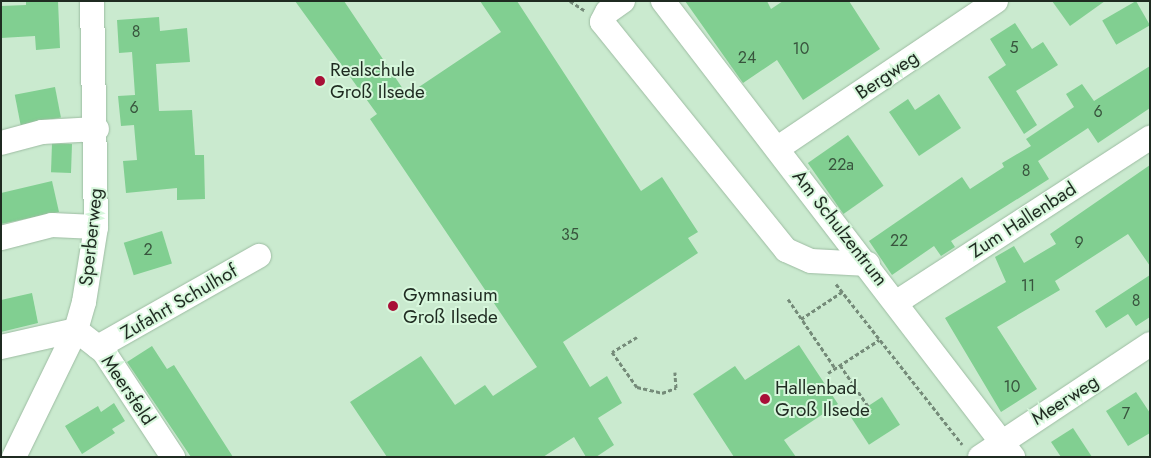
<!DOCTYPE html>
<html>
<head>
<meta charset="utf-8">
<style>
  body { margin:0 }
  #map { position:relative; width:1151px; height:458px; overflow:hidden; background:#caeacf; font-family:Jost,sans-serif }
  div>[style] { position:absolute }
  .building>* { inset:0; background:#81cf91; transform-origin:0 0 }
  .path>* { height:3px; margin-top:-1.5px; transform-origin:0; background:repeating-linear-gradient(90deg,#758b79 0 4px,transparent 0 6.5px) }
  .roads { filter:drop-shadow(0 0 1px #9dbca2) drop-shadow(0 0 1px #9dbca2) }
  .minor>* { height:24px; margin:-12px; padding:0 12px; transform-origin:12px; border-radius:12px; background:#fff }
  .dots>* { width:14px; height:14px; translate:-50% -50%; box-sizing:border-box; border:2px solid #d7f7dc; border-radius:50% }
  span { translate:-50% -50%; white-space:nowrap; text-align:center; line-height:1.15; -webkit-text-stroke:4px #d7f7dc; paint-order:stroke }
  .number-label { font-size:16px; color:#38543d }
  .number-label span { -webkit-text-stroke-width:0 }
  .poi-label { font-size:19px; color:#1f2b21 }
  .left { translate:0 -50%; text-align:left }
  .street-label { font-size:19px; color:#1f2b21 }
  .frame { position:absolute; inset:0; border:2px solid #1f2b21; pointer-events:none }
</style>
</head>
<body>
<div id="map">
  <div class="building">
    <div style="clip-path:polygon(26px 1px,58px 1px,60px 48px,36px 50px,35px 36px,1px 38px,1px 6px,26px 5px)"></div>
    <div style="clip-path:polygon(295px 1px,344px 1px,407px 95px,501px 32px,480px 1px,517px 1px,641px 191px,662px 177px,698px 232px,688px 238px,698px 253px,563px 342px,590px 387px,607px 376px,622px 403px,598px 418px,614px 445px,596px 457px,586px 457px,574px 437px,543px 457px,387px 457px,350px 402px,421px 356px,455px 405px,485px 385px,493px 396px,537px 367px,370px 119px,377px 114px)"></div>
    <div style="clip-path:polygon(685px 1px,767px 1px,771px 9px,783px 1px,849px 1px,880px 49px,803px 100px,777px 60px,743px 83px)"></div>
    <div style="clip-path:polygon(1052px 1px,1105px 1px,1070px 26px)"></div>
    <div style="left:1136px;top:1px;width:28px;height:39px;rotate:60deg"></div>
    <div style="clip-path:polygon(159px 17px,160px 31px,187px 28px,190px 62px,156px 64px,159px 111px,192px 110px,195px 155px,204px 155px,205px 199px,177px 200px,177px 188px,126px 193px,123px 161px,137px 160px,134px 125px,121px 126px,118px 96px,135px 95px,132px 52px,119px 53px,117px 20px)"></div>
    <div style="clip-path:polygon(1015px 23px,1032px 49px,1043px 42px,1058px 65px,1016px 91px,1037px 125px,1024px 134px,988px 77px,1006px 65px,990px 39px)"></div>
    <div style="clip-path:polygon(1150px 66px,1150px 108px,1098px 143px,1088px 128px,1038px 161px,1049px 179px,951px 241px,955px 247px,941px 256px,934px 246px,892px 275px,869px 241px,962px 177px,970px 189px,1004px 167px,1002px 163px,1031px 146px,1026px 139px,1074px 107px,1066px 94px,1082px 84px,1094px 101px)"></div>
    <div style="left:55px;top:87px;width:31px;height:41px;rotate:79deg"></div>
    <div style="clip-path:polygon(939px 94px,961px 128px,919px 156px,889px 112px,908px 99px,915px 110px)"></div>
    <div style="left:848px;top:135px;width:62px;height:49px;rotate:55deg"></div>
    <div style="left:72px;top:144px;width:29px;height:20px;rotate:92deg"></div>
    <div style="clip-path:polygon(1150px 165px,1150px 266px,1128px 234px,1055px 281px,1060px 290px,997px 327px,1037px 389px,1001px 412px,945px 318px,1006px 282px,995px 257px,1014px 246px,1024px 263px,1056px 244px,1050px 234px)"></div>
    <div style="clip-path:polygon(52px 181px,59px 212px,1px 224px,1px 193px)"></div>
    <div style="left:162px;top:231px;width:34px;height:40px;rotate:73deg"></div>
    <div style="clip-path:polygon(1150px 275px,1150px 317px,1136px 326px,1128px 314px,1106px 328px,1095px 311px)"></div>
    <div style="clip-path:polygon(32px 293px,38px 323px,1px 332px,1px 300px)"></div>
    <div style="clip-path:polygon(799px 345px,838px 404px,784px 440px,796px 457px,734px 457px,693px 394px,735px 366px,745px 380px)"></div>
    <div style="clip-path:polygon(152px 346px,167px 369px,174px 365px,233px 457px,191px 457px,127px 362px)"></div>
    <div style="clip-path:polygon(1136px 392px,1150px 413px,1150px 433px,1128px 446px,1106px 411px)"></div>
    <div style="left:882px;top:397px;width:33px;height:37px;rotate:57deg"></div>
    <div style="clip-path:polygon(114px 403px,125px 421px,112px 429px,115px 433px,82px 454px,65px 426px,98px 406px,101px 412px)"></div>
    <div style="clip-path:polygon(1073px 428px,1092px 457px,1061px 457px,1051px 442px)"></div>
  </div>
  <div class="path">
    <div style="left:570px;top:1px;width:17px;rotate:33deg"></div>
    <div style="left:836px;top:284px;width:204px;rotate:51.8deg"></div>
    <div style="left:788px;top:299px;width:83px;rotate:55.7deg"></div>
    <div style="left:801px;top:319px;width:49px;rotate:-33.4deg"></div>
    <div style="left:637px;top:337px;width:29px;rotate:149deg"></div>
    <div style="left:612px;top:352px;width:43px;rotate:54.5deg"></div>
    <div style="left:637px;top:387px;width:26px;rotate:13deg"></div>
    <div style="left:662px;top:393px;width:15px;rotate:-20deg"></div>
    <div style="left:676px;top:388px;width:16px;rotate:-94deg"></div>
    <div style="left:840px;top:365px;width:50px;rotate:55.7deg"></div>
    <div style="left:828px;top:373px;width:61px;rotate:-32.9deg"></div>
  </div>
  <div class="roads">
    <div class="minor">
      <div style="left:623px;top:1px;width:19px;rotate:145deg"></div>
      <div style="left:607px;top:12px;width:11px;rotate:117deg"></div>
      <div style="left:602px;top:22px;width:293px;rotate:51.1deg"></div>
      <div style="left:786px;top:250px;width:27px;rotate:24deg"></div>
      <div style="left:811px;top:261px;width:57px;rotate:3deg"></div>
      <div style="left:663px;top:1px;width:575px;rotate:52.49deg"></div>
      <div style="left:1px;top:143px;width:42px;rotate:-15deg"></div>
      <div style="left:42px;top:132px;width:55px;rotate:-3.1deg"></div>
      <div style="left:778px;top:148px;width:263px;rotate:-34deg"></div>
      <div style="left:1px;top:238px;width:53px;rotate:-14.3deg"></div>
      <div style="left:52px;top:225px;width:44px;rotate:2.6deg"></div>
      <div style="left:897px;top:302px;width:302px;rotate:-33deg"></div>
      <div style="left:1px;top:347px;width:77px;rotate:-12.8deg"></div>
      <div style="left:76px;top:330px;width:36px;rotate:38deg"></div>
      <div style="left:104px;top:352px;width:126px;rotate:56.7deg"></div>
      <div style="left:98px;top:347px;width:185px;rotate:-29.5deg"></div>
      <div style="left:14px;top:457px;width:141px;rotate:-64deg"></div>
      <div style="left:76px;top:330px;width:29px;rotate:-74deg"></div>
      <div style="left:84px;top:302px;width:76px;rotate:-80.9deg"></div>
      <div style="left:96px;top:227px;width:226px;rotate:-91deg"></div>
      <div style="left:980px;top:457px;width:204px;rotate:-33.6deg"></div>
    </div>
  </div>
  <div class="dots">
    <div style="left:320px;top:81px;background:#a80f37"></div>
    <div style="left:393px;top:306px;background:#a80f37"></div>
    <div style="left:765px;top:399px;background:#a80f37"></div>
  </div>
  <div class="number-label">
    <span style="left:136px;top:32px">8</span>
    <span style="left:1014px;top:48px">5</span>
    <span style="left:801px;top:49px">10</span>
    <span style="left:747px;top:58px">24</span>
    <span style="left:134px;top:108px">6</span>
    <span style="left:1098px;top:112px">6</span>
    <span style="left:841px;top:165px">22a</span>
    <span style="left:1026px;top:171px">8</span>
    <span style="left:570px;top:235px">35</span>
    <span style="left:899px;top:241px">22</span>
    <span style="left:1079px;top:243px">9</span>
    <span style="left:148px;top:250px">2</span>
    <span style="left:1028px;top:286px">11</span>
    <span style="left:1136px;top:301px">8</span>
    <span style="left:1012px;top:387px">10</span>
    <span style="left:1126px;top:414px">7</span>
  </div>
  <div class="poi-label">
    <span class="left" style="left:330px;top:81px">Realschule<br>Groß Ilsede</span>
    <span class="left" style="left:403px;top:306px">Gymnasium<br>Groß Ilsede</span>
    <span class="left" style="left:775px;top:399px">Hallenbad<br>Groß Ilsede</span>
  </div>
  <div class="street-label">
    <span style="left:887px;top:75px;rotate:-34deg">Bergweg</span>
    <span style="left:1023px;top:220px;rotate:-33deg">Zum Hallenbad</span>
    <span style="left:840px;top:228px;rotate:52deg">Am Schulzentrum</span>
    <span style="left:91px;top:237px;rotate:-84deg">Sperberweg</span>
    <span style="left:179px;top:302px;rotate:-30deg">Zufahrt Schulhof</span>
    <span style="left:128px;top:390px;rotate:56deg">Meersfeld</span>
    <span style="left:1065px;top:400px;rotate:-33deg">Meerweg</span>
  </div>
  <div class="frame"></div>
</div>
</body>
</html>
